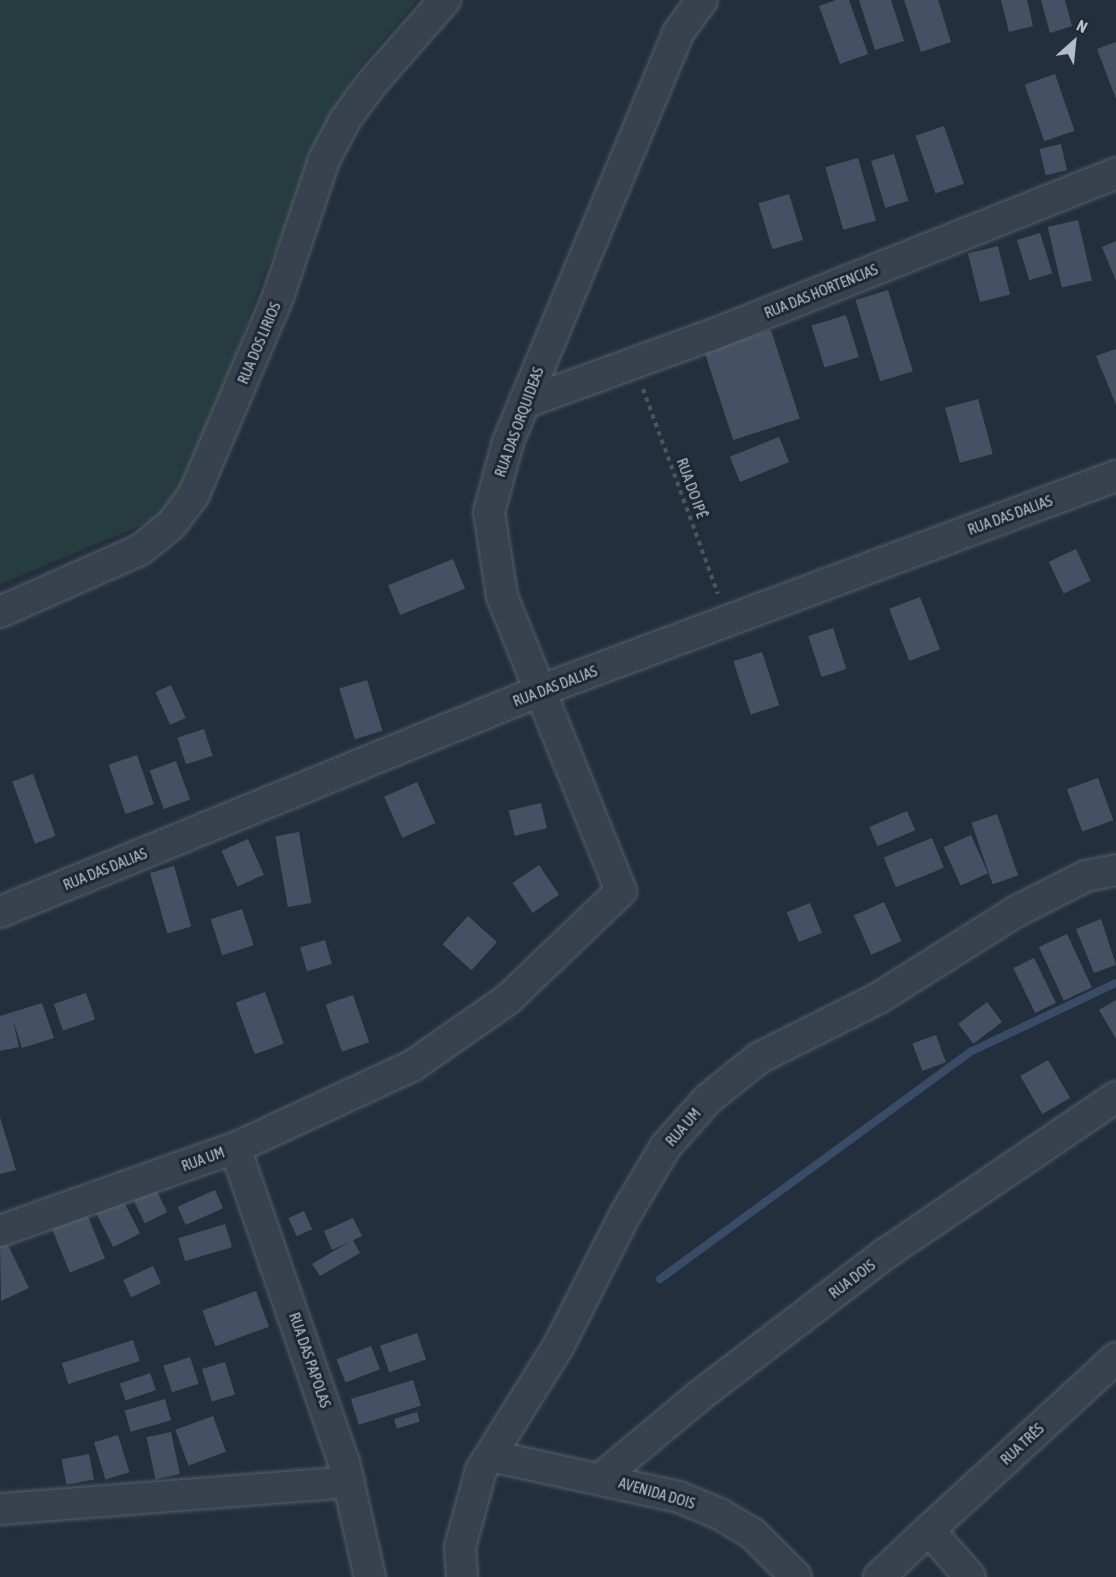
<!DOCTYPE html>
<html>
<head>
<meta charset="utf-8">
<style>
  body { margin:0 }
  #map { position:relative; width:1116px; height:1577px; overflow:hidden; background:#242f3e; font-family:"Asap Condensed",sans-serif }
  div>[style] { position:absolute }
  .green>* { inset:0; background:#263c3f }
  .stream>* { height:8px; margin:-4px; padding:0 4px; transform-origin:4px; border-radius:4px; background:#394c67 }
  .building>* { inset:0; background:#455162; transform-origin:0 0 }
  .path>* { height:4px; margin-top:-2px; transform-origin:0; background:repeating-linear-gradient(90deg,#44595c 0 4.5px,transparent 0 9px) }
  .roads { filter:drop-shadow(0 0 2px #565f6c) drop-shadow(0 0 2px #565f6c) }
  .minor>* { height:30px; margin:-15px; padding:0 15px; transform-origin:15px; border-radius:15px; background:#38414e }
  span { translate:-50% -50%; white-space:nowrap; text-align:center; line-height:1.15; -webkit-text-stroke:6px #1d2633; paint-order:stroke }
  .street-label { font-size:15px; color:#b4bcc9 }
  .north { position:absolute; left:1044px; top:12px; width:60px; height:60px; -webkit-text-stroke:4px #1d2633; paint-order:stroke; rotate:27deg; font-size:16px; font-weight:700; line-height:24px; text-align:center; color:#b4bcc9 }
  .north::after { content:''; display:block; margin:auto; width:21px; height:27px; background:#b4bcc9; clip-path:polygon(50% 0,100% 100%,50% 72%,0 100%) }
</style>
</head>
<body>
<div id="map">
  <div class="green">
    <div style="clip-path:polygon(0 0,417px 0,356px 72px,260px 284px,183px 508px,0 584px)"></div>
  </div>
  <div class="stream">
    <div style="left:660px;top:1279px;width:386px;rotate:-36.2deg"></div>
    <div style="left:972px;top:1051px;width:159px;rotate:-25.3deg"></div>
  </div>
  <div class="building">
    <div style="clip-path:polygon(836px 0,849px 0,868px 54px,840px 64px,819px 6px)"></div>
    <div style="clip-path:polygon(859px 0,891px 0,904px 41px,875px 50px)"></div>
    <div style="clip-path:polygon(904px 0,938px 0,951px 42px,921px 52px)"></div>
    <div style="clip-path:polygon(1001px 0,1027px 0,1033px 26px,1009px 32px)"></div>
    <div style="clip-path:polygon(1041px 0,1065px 0,1072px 26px,1050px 33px)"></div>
    <div style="clip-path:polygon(1116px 42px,1116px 99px,1097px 49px)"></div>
    <div style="left:1055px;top:74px;width:60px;height:32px;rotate:71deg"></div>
    <div style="left:944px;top:126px;width:61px;height:30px;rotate:71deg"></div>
    <div style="left:1061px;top:144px;width:27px;height:22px;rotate:77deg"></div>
    <div style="left:894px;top:154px;width:49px;height:24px;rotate:73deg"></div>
    <div style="left:858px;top:158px;width:65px;height:34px;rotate:74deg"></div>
    <div style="left:789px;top:194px;width:48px;height:32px;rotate:73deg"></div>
    <div style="left:1078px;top:220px;width:62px;height:31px;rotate:77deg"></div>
    <div style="left:1040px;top:233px;width:42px;height:24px;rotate:73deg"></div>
    <div style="clip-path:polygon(1116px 241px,1116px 281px,1102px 247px)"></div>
    <div style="left:998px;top:246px;width:50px;height:31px;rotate:76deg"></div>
    <div style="left:888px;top:290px;width:85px;height:34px;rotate:73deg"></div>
    <div style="left:846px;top:315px;width:44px;height:36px;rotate:73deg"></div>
    <div style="left:771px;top:330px;width:93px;height:70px;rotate:72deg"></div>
    <div style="clip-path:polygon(1116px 349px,1116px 405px,1096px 356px)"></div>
    <div style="left:978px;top:399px;width:57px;height:34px;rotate:75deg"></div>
    <div style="left:779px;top:437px;width:27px;height:53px;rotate:68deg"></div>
    <div style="left:1076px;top:549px;width:35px;height:30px;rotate:65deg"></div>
    <div style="left:453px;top:559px;width:32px;height:70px;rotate:68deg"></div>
    <div style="left:920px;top:597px;width:56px;height:33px;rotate:69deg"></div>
    <div style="left:833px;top:628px;width:43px;height:26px;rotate:72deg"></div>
    <div style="left:762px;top:652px;width:56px;height:30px;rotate:72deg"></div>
    <div style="left:367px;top:680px;width:53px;height:29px;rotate:73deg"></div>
    <div style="left:171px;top:685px;width:36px;height:17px;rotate:66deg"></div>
    <div style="left:204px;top:729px;width:28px;height:28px;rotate:72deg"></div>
    <div style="left:137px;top:755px;width:52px;height:30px;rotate:71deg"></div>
    <div style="left:176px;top:761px;width:41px;height:28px;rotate:70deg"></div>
    <div style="left:33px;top:774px;width:66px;height:22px;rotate:70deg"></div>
    <div style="left:1098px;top:778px;width:45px;height:33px;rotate:70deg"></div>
    <div style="left:417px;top:782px;width:45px;height:36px;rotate:66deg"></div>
    <div style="left:541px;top:803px;width:26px;height:33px;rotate:77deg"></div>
    <div style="left:907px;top:811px;width:21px;height:41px;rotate:67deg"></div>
    <div style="left:997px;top:814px;width:65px;height:27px;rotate:71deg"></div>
    <div style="left:299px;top:832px;width:72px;height:24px;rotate:80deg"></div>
    <div style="left:971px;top:835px;width:42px;height:30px;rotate:66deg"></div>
    <div style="left:932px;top:838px;width:32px;height:52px;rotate:68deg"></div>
    <div style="left:248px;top:839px;width:39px;height:29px;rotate:66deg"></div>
    <div style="left:539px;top:865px;width:36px;height:32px;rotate:56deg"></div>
    <div style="left:174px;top:866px;width:63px;height:25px;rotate:74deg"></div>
    <div style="left:884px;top:902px;width:43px;height:33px;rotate:66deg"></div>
    <div style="left:810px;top:903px;width:32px;height:25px;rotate:68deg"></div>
    <div style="left:242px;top:909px;width:38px;height:33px;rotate:72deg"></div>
    <div style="left:468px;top:916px;width:39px;height:38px;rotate:42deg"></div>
    <div style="clip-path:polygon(1101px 919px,1116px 965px,1094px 973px,1076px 929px)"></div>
    <div style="left:1067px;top:934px;width:59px;height:31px;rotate:65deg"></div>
    <div style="left:325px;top:940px;width:25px;height:26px;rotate:74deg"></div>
    <div style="left:1034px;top:958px;width:50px;height:23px;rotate:64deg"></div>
    <div style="left:265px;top:992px;width:55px;height:31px;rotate:70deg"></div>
    <div style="left:86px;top:993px;width:28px;height:34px;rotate:71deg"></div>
    <div style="left:353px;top:995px;width:50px;height:29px;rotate:71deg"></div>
    <div style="clip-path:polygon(1116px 1000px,1116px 1039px,1099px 1010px)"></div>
    <div style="left:987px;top:1002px;width:25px;height:36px;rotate:53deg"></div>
    <div style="clip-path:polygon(42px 1003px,54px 1038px,22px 1048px,13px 1020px,19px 1047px,0 1051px,0 1016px)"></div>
    <div style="left:936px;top:1035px;width:29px;height:25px;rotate:70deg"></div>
    <div style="left:1048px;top:1060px;width:44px;height:32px;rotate:60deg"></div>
    <div style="clip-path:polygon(0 1117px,16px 1170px,0 1174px)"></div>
    <div style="left:151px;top:1179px;width:37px;height:25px;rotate:64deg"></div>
    <div style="left:215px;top:1190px;width:20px;height:41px;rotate:66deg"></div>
    <div style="left:121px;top:1196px;width:42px;height:30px;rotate:63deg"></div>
    <div style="left:304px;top:1211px;width:20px;height:17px;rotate:66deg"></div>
    <div style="left:87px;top:1214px;width:48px;height:38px;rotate:68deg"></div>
    <div style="clip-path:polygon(353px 1218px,362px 1236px,353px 1240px,360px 1253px,320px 1276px,312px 1264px,349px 1242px,332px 1250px,324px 1231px)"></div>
    <div style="left:225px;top:1224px;width:24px;height:49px;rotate:73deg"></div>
    <div style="clip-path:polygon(4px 1237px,29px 1288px,1px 1301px,0 1238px)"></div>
    <div style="left:153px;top:1266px;width:19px;height:33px;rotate:65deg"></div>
    <div style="left:256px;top:1291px;width:38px;height:57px;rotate:70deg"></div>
    <div style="left:417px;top:1333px;width:28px;height:39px;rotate:71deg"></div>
    <div style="left:133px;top:1340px;width:22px;height:75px;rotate:72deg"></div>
    <div style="left:371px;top:1346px;width:25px;height:37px;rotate:69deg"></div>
    <div style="left:190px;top:1357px;width:28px;height:28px;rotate:72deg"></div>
    <div style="left:225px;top:1362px;width:34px;height:24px;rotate:73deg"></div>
    <div style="left:150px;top:1373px;width:18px;height:32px;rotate:71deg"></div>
    <div style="left:413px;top:1380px;width:27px;height:65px;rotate:73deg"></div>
    <div style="left:165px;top:1399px;width:22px;height:42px;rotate:74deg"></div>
    <div style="left:417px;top:1412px;width:10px;height:24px;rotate:73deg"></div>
    <div style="left:213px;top:1416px;width:38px;height:40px;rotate:70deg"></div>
    <div style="left:171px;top:1432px;width:43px;height:25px;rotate:78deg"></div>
    <div style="left:118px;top:1435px;width:39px;height:25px;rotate:73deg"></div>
    <div style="left:89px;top:1454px;width:26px;height:28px;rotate:79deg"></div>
  </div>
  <div class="path">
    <div style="left:643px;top:389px;width:218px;rotate:69.9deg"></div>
  </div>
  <div class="roads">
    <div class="minor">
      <div style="left:524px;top:403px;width:202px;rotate:-20deg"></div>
      <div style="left:714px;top:334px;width:433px;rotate:-21.8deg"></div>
      <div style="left:0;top:612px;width:153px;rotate:-23.9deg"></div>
      <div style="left:140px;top:550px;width:40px;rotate:-39deg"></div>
      <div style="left:171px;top:525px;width:39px;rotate:-53deg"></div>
      <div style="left:194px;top:494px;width:214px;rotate:-66.9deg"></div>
      <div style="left:278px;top:297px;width:145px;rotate:-71.4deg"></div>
      <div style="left:324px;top:160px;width:45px;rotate:-62.3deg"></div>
      <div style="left:345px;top:120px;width:46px;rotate:-53.9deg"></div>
      <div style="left:372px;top:83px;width:111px;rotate:-48.7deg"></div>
      <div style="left:0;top:912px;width:586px;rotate:-22.27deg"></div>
      <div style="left:542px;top:690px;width:613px;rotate:-20.45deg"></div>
      <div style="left:235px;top:1148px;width:332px;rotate:70.9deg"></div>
      <div style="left:344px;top:1462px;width:118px;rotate:77.3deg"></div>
      <div style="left:0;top:1231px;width:249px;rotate:-19.5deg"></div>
      <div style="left:235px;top:1148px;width:195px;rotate:-24.9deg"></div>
      <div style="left:412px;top:1066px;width:117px;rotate:-34.9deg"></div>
      <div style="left:508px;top:999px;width:156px;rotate:-43.7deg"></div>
      <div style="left:621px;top:891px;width:318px;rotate:-112deg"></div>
      <div style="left:502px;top:596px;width:85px;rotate:-98.8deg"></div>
      <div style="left:489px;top:512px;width:73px;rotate:-74.8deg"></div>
      <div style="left:508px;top:442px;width:443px;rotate:-67.4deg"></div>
      <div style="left:678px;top:33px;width:41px;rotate:-54deg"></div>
      <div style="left:491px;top:1456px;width:192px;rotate:12.3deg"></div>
      <div style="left:679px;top:1497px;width:44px;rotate:22.5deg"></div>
      <div style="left:720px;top:1514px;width:37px;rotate:31deg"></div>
      <div style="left:752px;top:1533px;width:62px;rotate:45deg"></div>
      <div style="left:601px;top:1478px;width:128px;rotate:-39.9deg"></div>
      <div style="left:699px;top:1396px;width:234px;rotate:-37.4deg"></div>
      <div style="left:885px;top:1254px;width:279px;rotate:-34.2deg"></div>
      <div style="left:0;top:1509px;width:350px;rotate:-4.4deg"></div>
      <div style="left:929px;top:1530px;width:254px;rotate:-42.6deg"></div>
      <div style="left:462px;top:1577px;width:30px;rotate:-94deg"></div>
      <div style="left:460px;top:1547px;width:80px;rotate:-74.7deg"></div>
      <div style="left:481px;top:1470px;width:147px;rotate:-58deg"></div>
      <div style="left:559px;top:1345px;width:148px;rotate:-63.1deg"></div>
      <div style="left:626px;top:1213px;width:78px;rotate:-59.2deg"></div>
      <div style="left:666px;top:1146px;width:63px;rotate:-48.2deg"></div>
      <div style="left:708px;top:1099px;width:65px;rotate:-38.8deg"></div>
      <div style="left:759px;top:1058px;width:132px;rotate:-26.6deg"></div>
      <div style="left:877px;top:999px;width:165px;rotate:-32.2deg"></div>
      <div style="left:1017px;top:911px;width:77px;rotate:-26.9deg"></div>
      <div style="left:1086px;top:876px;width:31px;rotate:-11deg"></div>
      <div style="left:879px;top:1577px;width:69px;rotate:-43.2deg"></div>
      <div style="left:929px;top:1530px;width:62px;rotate:48.9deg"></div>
    </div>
  </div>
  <div class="street-label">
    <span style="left:821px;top:291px;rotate:-22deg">RUA DAS HORTENCIAS</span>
    <span style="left:259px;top:343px;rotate:-67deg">RUA DOS LIRIOS</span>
    <span style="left:519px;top:422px;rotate:-70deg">RUA DAS ORQUIDEAS</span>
    <span style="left:692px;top:488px;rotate:70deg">RUA DO IPÊ</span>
    <span style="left:1010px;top:515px;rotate:-20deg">RUA DAS DALIAS</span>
    <span style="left:555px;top:686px;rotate:-21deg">RUA DAS DALIAS</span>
    <span style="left:105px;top:869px;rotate:-22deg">RUA DAS DALIAS</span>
    <span style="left:683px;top:1127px;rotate:-49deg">RUA UM</span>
    <span style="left:203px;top:1159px;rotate:-20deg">RUA UM</span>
    <span style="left:852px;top:1279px;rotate:-37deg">RUA DOIS</span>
    <span style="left:310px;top:1360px;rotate:71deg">RUA DAS PAPOLAS</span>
    <span style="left:1022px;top:1444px;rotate:-43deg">RUA TRÊS</span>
    <span style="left:657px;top:1493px;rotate:16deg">AVENIDA DOIS</span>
  </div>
  <div class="north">N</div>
</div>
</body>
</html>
